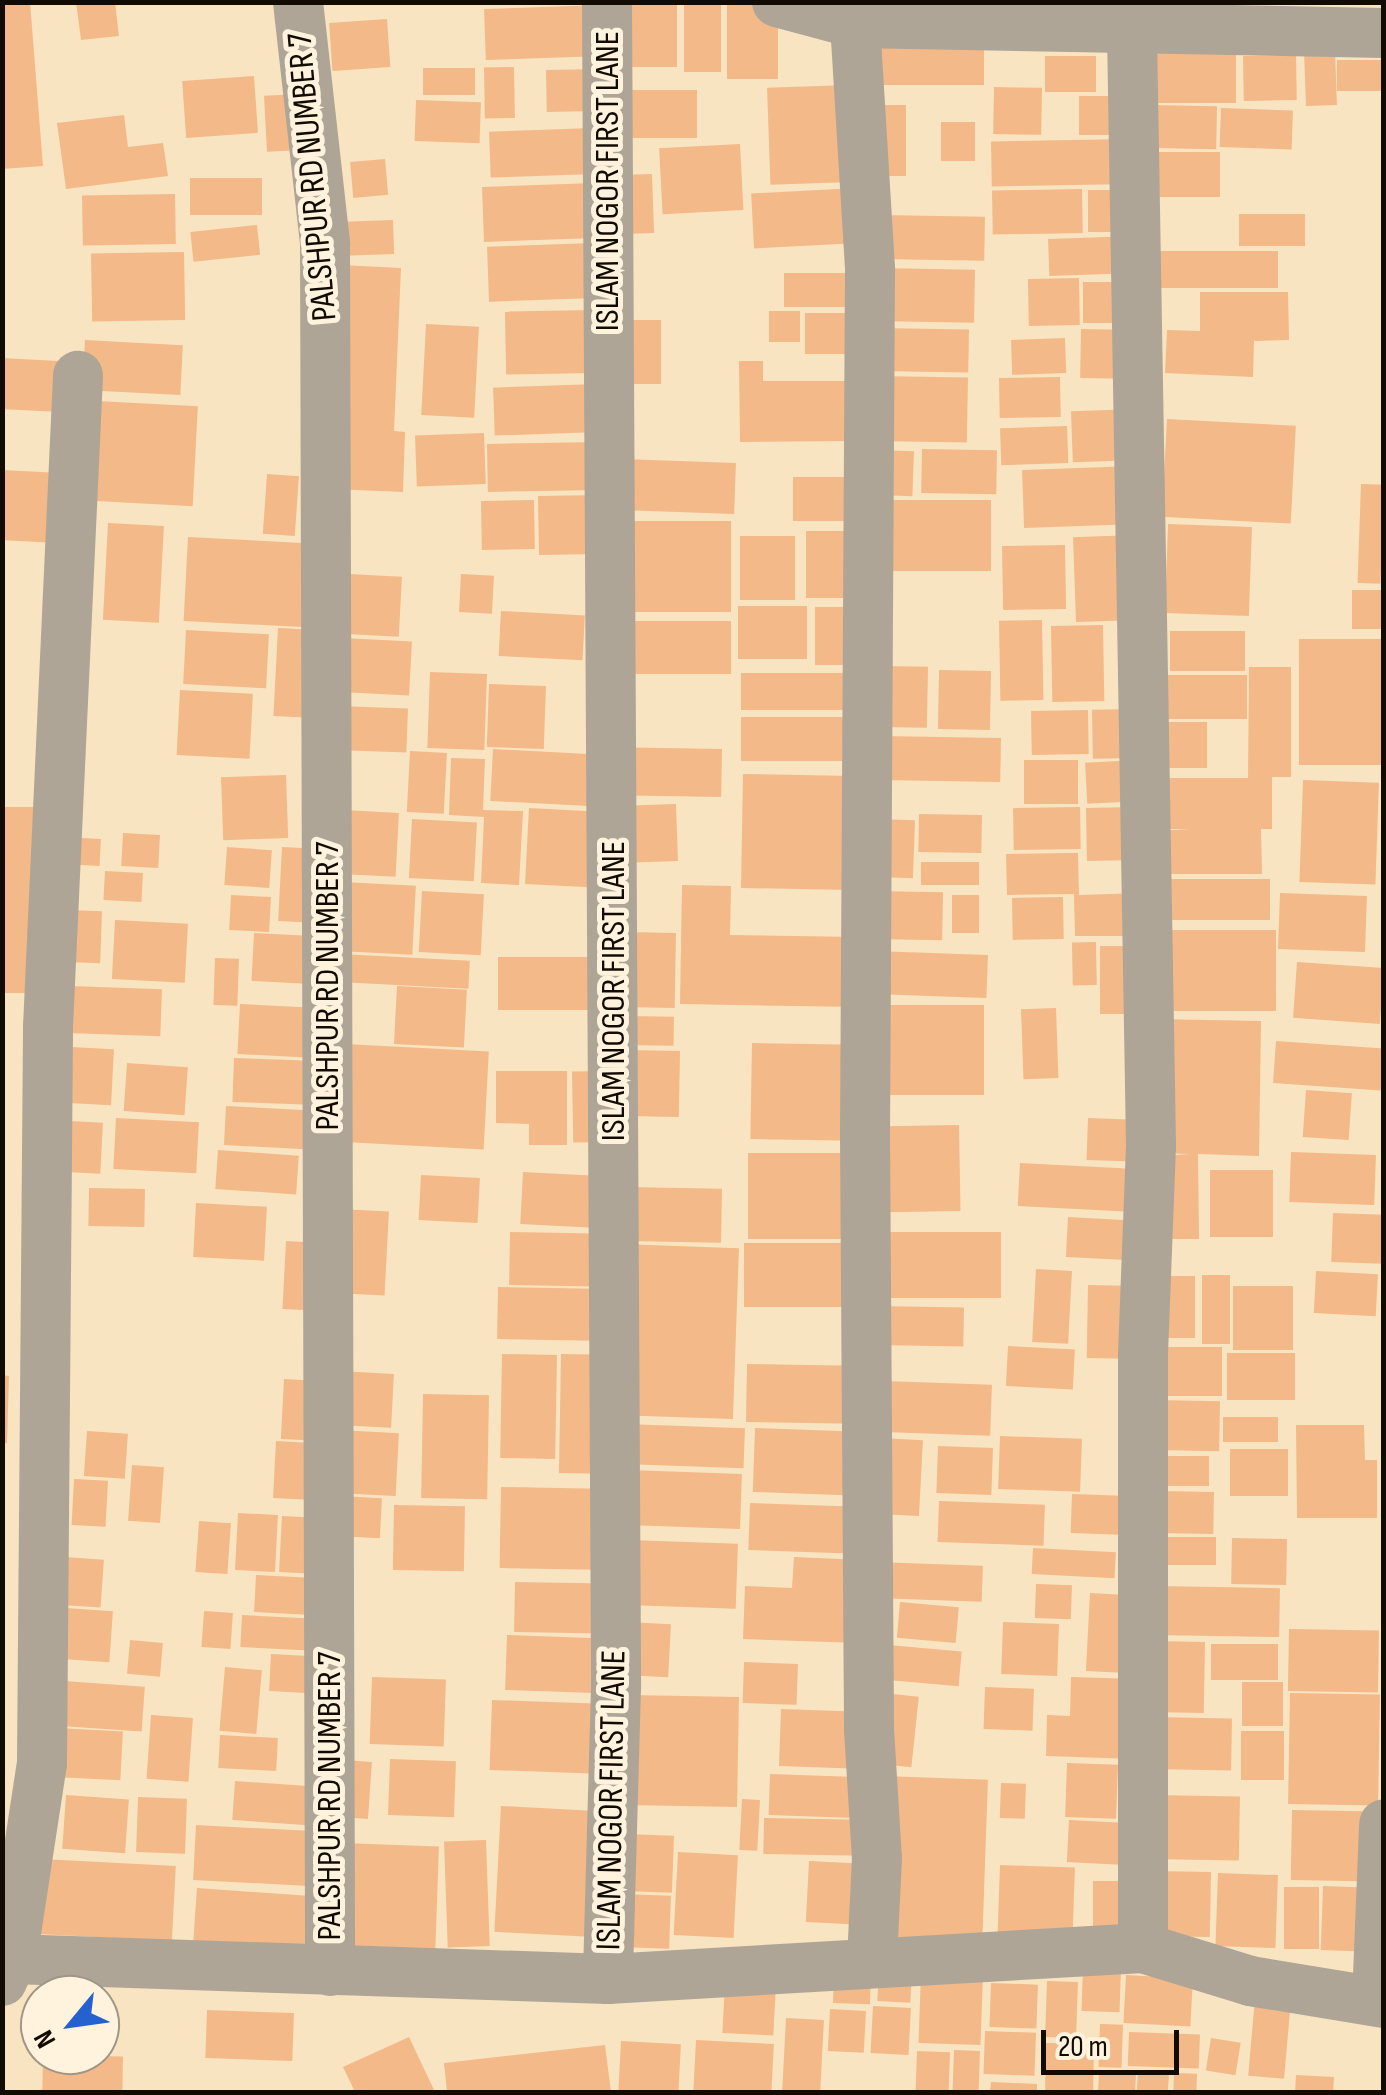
<!DOCTYPE html>
<html>
<head>
<meta charset="utf-8">
<style>
  body { margin:0 }
  #map { position:relative; width:1386px; height:2095px; overflow:hidden; background:#f9e4c1; font-family:"Sofia Sans Condensed",sans-serif }
  div>[style] { position:absolute }
  .building>* { inset:0; background:#f3b988; transform-origin:0 0 }
  .minor>* { height:50px; margin:-25px; padding:0 25px; transform-origin:25px; border-radius:25px; background:#aea597 }
  span { translate:-50% -50%; white-space:nowrap; text-align:center; line-height:1.15; -webkit-text-stroke:10px #fff3de; paint-order:stroke }
  .street-label { font-size:35px; color:#120b02 }
  .frame { position:absolute; inset:0; border:5px solid #120b02; pointer-events:none }
  .north { position:absolute; left:20px; top:1975px; width:100px; height:100px; box-sizing:border-box; background:#fff3de; border:2px solid #a09686; border-radius:50%; rotate:241deg; font-size:28px; font-weight:700; line-height:40px; text-align:center; color:#120b02 }
  .north::after { content:''; display:block; margin:auto; width:35px; height:45px; background:#2662cf; clip-path:polygon(50% 0,100% 100%,50% 72%,0 100%) }
  .scale { position:absolute; left:1041px; top:2030px; width:138px; height:45px; box-sizing:border-box; border:5px solid #120b02; border-top:0; padding-left:12px; font-size:30px; line-height:35px; white-space:nowrap; color:#120b02; -webkit-text-stroke:8px #fff3de; paint-order:stroke }
</style>
</head>
<body>
<div id="map">
  <div class="building">
    <div style="clip-path:polygon(2px 2px,30px 2px,43px 166px,2px 169px)"></div>
    <div style="clip-path:polygon(76px 2px,115px 2px,119px 36px,81px 40px)"></div>
    <div style="left:616px;top:2px;width:61px;height:65px"></div>
    <div style="left:684px;top:2px;width:37px;height:70px"></div>
    <div style="left:727px;top:2px;width:51px;height:77px"></div>
    <div style="left:878px;top:2px;width:106px;height:83px"></div>
    <div style="left:601px;top:5px;width:51px;height:117px;rotate:88deg"></div>
    <div style="left:387px;top:19px;width:48px;height:58px;rotate:86deg"></div>
    <div style="left:1149px;top:36px;width:87px;height:67px"></div>
    <div style="left:1335px;top:50px;width:55px;height:31px;rotate:88deg"></div>
    <div style="left:1296px;top:55px;width:45px;height:53px;rotate:89deg"></div>
    <div style="left:1045px;top:56px;width:51px;height:36px"></div>
    <div style="left:1384px;top:60px;width:31px;height:47px;rotate:90deg"></div>
    <div style="left:514px;top:67px;width:51px;height:30px;rotate:89deg"></div>
    <div style="left:475px;top:68px;width:27px;height:52px;rotate:90deg"></div>
    <div style="left:597px;top:69px;width:42px;height:51px;rotate:89deg"></div>
    <div style="left:254px;top:76px;width:57px;height:72px;rotate:86deg"></div>
    <div style="left:848px;top:85px;width:97px;height:81px;rotate:88deg"></div>
    <div style="left:994px;top:87px;width:48px;height:47px;rotate:1deg"></div>
    <div style="left:697px;top:90px;width:48px;height:78px;rotate:90deg"></div>
    <div style="left:299px;top:94px;width:56px;height:35px;rotate:87deg"></div>
    <div style="left:1116px;top:96px;width:39px;height:37px;rotate:90deg"></div>
    <div style="left:416px;top:100px;width:65px;height:41px;rotate:2deg"></div>
    <div style="left:876px;top:105px;width:30px;height:71px"></div>
    <div style="left:1151px;top:105px;width:66px;height:43px;rotate:1deg"></div>
    <div style="left:1221px;top:108px;width:72px;height:39px;rotate:2deg"></div>
    <div style="clip-path:polygon(124px 115px,128px 147px,163px 143px,168px 176px,66px 189px,57px 123px)"></div>
    <div style="left:941px;top:122px;width:34px;height:39px"></div>
    <div style="left:593px;top:128px;width:46px;height:104px;rotate:88deg"></div>
    <div style="left:1129px;top:139px;width:45px;height:138px;rotate:89deg"></div>
    <div style="left:740px;top:144px;width:66px;height:81px;rotate:87deg"></div>
    <div style="left:1152px;top:152px;width:68px;height:45px"></div>
    <div style="left:385px;top:159px;width:36px;height:35px;rotate:85deg"></div>
    <div style="left:652px;top:174px;width:59px;height:31px;rotate:88deg"></div>
    <div style="left:190px;top:178px;width:72px;height:37px"></div>
    <div style="left:594px;top:183px;width:55px;height:112px;rotate:88deg"></div>
    <div style="left:856px;top:188px;width:55px;height:105px;rotate:87deg"></div>
    <div style="left:1082px;top:189px;width:44px;height:90px;rotate:89deg"></div>
    <div style="left:1088px;top:190px;width:45px;height:42px"></div>
    <div style="left:175px;top:194px;width:50px;height:93px;rotate:89deg"></div>
    <div style="left:1239px;top:214px;width:66px;height:32px"></div>
    <div style="left:880px;top:215px;width:105px;height:44px;rotate:1deg"></div>
    <div style="left:393px;top:220px;width:34px;height:56px;rotate:88deg"></div>
    <div style="left:257px;top:225px;width:30px;height:67px;rotate:84deg"></div>
    <div style="left:1136px;top:236px;width:37px;height:88px;rotate:88deg"></div>
    <div style="left:593px;top:243px;width:55px;height:106px;rotate:88deg"></div>
    <div style="left:1153px;top:251px;width:125px;height:37px"></div>
    <div style="left:184px;top:252px;width:68px;height:93px;rotate:89deg"></div>
    <div style="clip-path:polygon(341px 265px,401px 268px,394px 431px,405px 432px,403px 492px,332px 489px)"></div>
    <div style="left:875px;top:268px;width:100px;height:53px;rotate:1deg"></div>
    <div style="left:784px;top:273px;width:74px;height:34px"></div>
    <div style="left:1079px;top:278px;width:47px;height:51px;rotate:89deg"></div>
    <div style="left:1138px;top:282px;width:41px;height:55px;rotate:90deg"></div>
    <div style="clip-path:polygon(1200px 292px,1288px 292px,1289px 340px,1254px 341px,1253px 377px,1165px 373px,1167px 330px,1200px 331px)"></div>
    <div style="left:592px;top:310px;width:63px;height:87px;rotate:89deg"></div>
    <div style="left:769px;top:311px;width:31px;height:31px"></div>
    <div style="left:805px;top:313px;width:50px;height:41px"></div>
    <div style="left:619px;top:320px;width:42px;height:64px"></div>
    <div style="left:426px;top:324px;width:53px;height:91px;rotate:3deg"></div>
    <div style="left:879px;top:328px;width:90px;height:43px;rotate:1deg"></div>
    <div style="left:1081px;top:329px;width:54px;height:49px;rotate:1deg"></div>
    <div style="left:1065px;top:338px;width:35px;height:54px;rotate:88deg"></div>
    <div style="left:85px;top:340px;width:98px;height:50px;rotate:3deg"></div>
    <div style="left:2px;top:358px;width:56px;height:51px;rotate:3deg"></div>
    <div style="clip-path:polygon(739px 361px,763px 361px,763px 381px,850px 381px,850px 441px,740px 442px)"></div>
    <div style="left:877px;top:376px;width:91px;height:65px;rotate:1deg"></div>
    <div style="left:1060px;top:377px;width:40px;height:61px;rotate:89deg"></div>
    <div style="left:597px;top:384px;width:48px;height:104px;rotate:88deg"></div>
    <div style="left:97px;top:401px;width:101px;height:100px;rotate:3deg"></div>
    <div style="left:1138px;top:409px;width:51px;height:67px;rotate:88deg"></div>
    <div style="left:1167px;top:419px;width:129px;height:98px;rotate:3deg"></div>
    <div style="left:1067px;top:426px;width:37px;height:67px;rotate:88deg"></div>
    <div style="left:484px;top:433px;width:51px;height:69px;rotate:88deg"></div>
    <div style="left:600px;top:442px;width:48px;height:113px;rotate:89deg"></div>
    <div style="left:922px;top:449px;width:75px;height:44px;rotate:1deg"></div>
    <div style="left:877px;top:450px;width:37px;height:45px;rotate:2deg"></div>
    <div style="left:622px;top:459px;width:114px;height:51px;rotate:2deg"></div>
    <div style="left:1135px;top:466px;width:58px;height:113px;rotate:88deg"></div>
    <div style="left:2px;top:470px;width:54px;height:70px;rotate:3deg"></div>
    <div style="left:267px;top:474px;width:32px;height:60px;rotate:4deg"></div>
    <div style="left:793px;top:477px;width:65px;height:44px"></div>
    <div style="left:1361px;top:484px;width:23px;height:99px;rotate:2deg"></div>
    <div style="left:601px;top:495px;width:59px;height:63px;rotate:89deg"></div>
    <div style="left:534px;top:500px;width:49px;height:53px;rotate:89deg"></div>
    <div style="left:876px;top:500px;width:115px;height:71px"></div>
    <div style="left:624px;top:521px;width:107px;height:91px"></div>
    <div style="left:108px;top:523px;width:56px;height:97px;rotate:3deg"></div>
    <div style="left:1168px;top:524px;width:84px;height:89px;rotate:2deg"></div>
    <div style="left:806px;top:531px;width:55px;height:67px"></div>
    <div style="left:1135px;top:535px;width:85px;height:62px;rotate:88deg"></div>
    <div style="left:795px;top:536px;width:64px;height:55px;rotate:90deg"></div>
    <div style="left:188px;top:537px;width:124px;height:84px;rotate:3deg"></div>
    <div style="left:1065px;top:545px;width:64px;height:63px;rotate:89deg"></div>
    <div style="left:349px;top:574px;width:53px;height:60px;rotate:3deg"></div>
    <div style="left:461px;top:574px;width:33px;height:38px;rotate:3deg"></div>
    <div style="left:1352px;top:590px;width:32px;height:39px"></div>
    <div style="left:738px;top:606px;width:69px;height:53px"></div>
    <div style="left:815px;top:607px;width:39px;height:58px"></div>
    <div style="left:501px;top:611px;width:84px;height:45px;rotate:3deg"></div>
    <div style="left:1042px;top:620px;width:80px;height:43px;rotate:89deg"></div>
    <div style="left:626px;top:621px;width:105px;height:53px"></div>
    <div style="left:1103px;top:625px;width:76px;height:52px;rotate:89deg"></div>
    <div style="left:278px;top:628px;width:38px;height:88px;rotate:3deg"></div>
    <div style="left:186px;top:630px;width:83px;height:54px;rotate:3deg"></div>
    <div style="left:1170px;top:631px;width:75px;height:40px"></div>
    <div style="left:343px;top:638px;width:69px;height:54px;rotate:3deg"></div>
    <div style="left:1299px;top:639px;width:85px;height:126px"></div>
    <div style="left:879px;top:666px;width:49px;height:61px;rotate:1deg"></div>
    <div style="clip-path:polygon(1249px 667px,1291px 667px,1291px 777px,1272px 777px,1272px 829px,1261px 829px,1262px 874px,1156px 874px,1156px 831px,1190px 829px,1151px 829px,1151px 778px,1248px 778px)"></div>
    <div style="left:939px;top:670px;width:52px;height:59px;rotate:1deg"></div>
    <div style="left:430px;top:672px;width:57px;height:76px;rotate:2deg"></div>
    <div style="left:741px;top:673px;width:116px;height:37px"></div>
    <div style="left:1163px;top:675px;width:84px;height:44px"></div>
    <div style="left:489px;top:684px;width:57px;height:63px;rotate:2deg"></div>
    <div style="left:180px;top:690px;width:73px;height:65px;rotate:3deg"></div>
    <div style="left:337px;top:706px;width:71px;height:44px;rotate:2deg"></div>
    <div style="left:1137px;top:709px;width:49px;height:45px;rotate:89deg"></div>
    <div style="left:1088px;top:710px;width:44px;height:57px;rotate:89deg"></div>
    <div style="left:741px;top:717px;width:117px;height:44px"></div>
    <div style="left:1165px;top:722px;width:42px;height:46px"></div>
    <div style="left:880px;top:736px;width:121px;height:44px;rotate:1deg"></div>
    <div style="left:493px;top:749px;width:113px;height:52px;rotate:3deg"></div>
    <div style="left:722px;top:749px;width:48px;height:105px;rotate:91deg"></div>
    <div style="left:410px;top:751px;width:37px;height:61px;rotate:3deg"></div>
    <div style="clip-path:polygon(451px 758px,485px 759px,483px 810px,523px 811px,519px 885px,481px 883px,484px 817px,449px 815px)"></div>
    <div style="left:1078px;top:760px;width:44px;height:54px;rotate:90deg"></div>
    <div style="left:1139px;top:760px;width:41px;height:54px;rotate:87deg"></div>
    <div style="left:743px;top:774px;width:109px;height:114px;rotate:1deg"></div>
    <div style="left:286px;top:775px;width:63px;height:65px;rotate:88deg"></div>
    <div style="left:1303px;top:780px;width:76px;height:102px;rotate:2deg"></div>
    <div style="left:676px;top:804px;width:57px;height:52px;rotate:88deg"></div>
    <div style="left:2px;top:807px;width:38px;height:186px"></div>
    <div style="left:1080px;top:807px;width:42px;height:67px;rotate:89deg"></div>
    <div style="left:1137px;top:807px;width:53px;height:51px;rotate:89deg"></div>
    <div style="left:529px;top:808px;width:80px;height:76px;rotate:3deg"></div>
    <div style="left:344px;top:810px;width:55px;height:64px;rotate:3deg"></div>
    <div style="left:919px;top:814px;width:63px;height:38px;rotate:1deg"></div>
    <div style="left:412px;top:819px;width:65px;height:59px;rotate:3deg"></div>
    <div style="left:878px;top:819px;width:37px;height:58px;rotate:2deg"></div>
    <div style="left:123px;top:833px;width:37px;height:33px;rotate:3deg"></div>
    <div style="left:63px;top:837px;width:38px;height:27px;rotate:3deg"></div>
    <div style="left:227px;top:847px;width:45px;height:38px;rotate:4deg"></div>
    <div style="left:282px;top:847px;width:40px;height:74px;rotate:3deg"></div>
    <div style="clip-path:polygon(1078px 853px,1079px 895px,1141px 893px,1142px 936px,1075px 936px,1074px 894px,1007px 895px,1006px 854px)"></div>
    <div style="left:979px;top:862px;width:23px;height:58px;rotate:90deg"></div>
    <div style="left:105px;top:871px;width:38px;height:29px;rotate:3deg"></div>
    <div style="left:1155px;top:879px;width:115px;height:41px"></div>
    <div style="left:342px;top:882px;width:74px;height:69px;rotate:3deg"></div>
    <div style="clip-path:polygon(682px 885px,731px 886px,730px 935px,858px 937px,857px 1007px,680px 1004px)"></div>
    <div style="left:422px;top:891px;width:62px;height:61px;rotate:3deg"></div>
    <div style="left:877px;top:891px;width:66px;height:48px;rotate:1deg"></div>
    <div style="left:1280px;top:893px;width:87px;height:56px;rotate:2deg"></div>
    <div style="left:231px;top:895px;width:40px;height:35px;rotate:3deg"></div>
    <div style="left:952px;top:895px;width:27px;height:38px"></div>
    <div style="left:1063px;top:897px;width:42px;height:51px;rotate:89deg"></div>
    <div style="left:67px;top:910px;width:35px;height:52px;rotate:2deg"></div>
    <div style="left:115px;top:920px;width:73px;height:59px;rotate:3deg"></div>
    <div style="left:1148px;top:930px;width:128px;height:81px"></div>
    <div style="left:625px;top:932px;width:51px;height:75px;rotate:1deg"></div>
    <div style="left:254px;top:933px;width:64px;height:48px;rotate:3deg"></div>
    <div style="left:1096px;top:942px;width:43px;height:24px;rotate:89deg"></div>
    <div style="left:1100px;top:946px;width:39px;height:68px"></div>
    <div style="left:875px;top:951px;width:113px;height:43px;rotate:2deg"></div>
    <div style="left:341px;top:954px;width:129px;height:28px;rotate:3deg"></div>
    <div style="left:498px;top:957px;width:108px;height:53px"></div>
    <div style="left:215px;top:958px;width:24px;height:47px;rotate:2deg"></div>
    <div style="left:1297px;top:962px;width:87px;height:56px;rotate:4deg"></div>
    <div style="left:69px;top:986px;width:93px;height:47px;rotate:2deg"></div>
    <div style="left:397px;top:986px;width:70px;height:58px;rotate:3deg"></div>
    <div style="left:240px;top:1004px;width:78px;height:50px;rotate:3deg"></div>
    <div style="left:876px;top:1005px;width:108px;height:90px"></div>
    <div style="left:1056px;top:1008px;width:70px;height:35px;rotate:88deg"></div>
    <div style="left:625px;top:1016px;width:49px;height:29px;rotate:1deg"></div>
    <div style="clip-path:polygon(1155px 1019px,1261px 1021px,1259px 1156px,1198px 1154px,1199px 1239px,1159px 1239px,1160px 1156px,1191px 1154px,1153px 1153px)"></div>
    <div style="left:1276px;top:1041px;width:108px;height:42px;rotate:4deg"></div>
    <div style="left:752px;top:1043px;width:104px;height:96px;rotate:1deg"></div>
    <div style="left:345px;top:1044px;width:144px;height:98px;rotate:3deg"></div>
    <div style="left:71px;top:1047px;width:43px;height:56px;rotate:3deg"></div>
    <div style="left:626px;top:1050px;width:54px;height:66px;rotate:1deg"></div>
    <div style="left:234px;top:1058px;width:78px;height:44px;rotate:2deg"></div>
    <div style="left:127px;top:1063px;width:61px;height:48px;rotate:4deg"></div>
    <div style="clip-path:polygon(496px 1071px,567px 1071px,567px 1145px,529px 1145px,529px 1124px,496px 1123px)"></div>
    <div style="left:607px;top:1071px;width:71px;height:35px;rotate:89deg"></div>
    <div style="left:1306px;top:1090px;width:46px;height:47px;rotate:4deg"></div>
    <div style="left:226px;top:1106px;width:82px;height:39px;rotate:3deg"></div>
    <div style="left:116px;top:1118px;width:83px;height:51px;rotate:3deg"></div>
    <div style="left:1088px;top:1118px;width:47px;height:42px;rotate:2deg"></div>
    <div style="left:70px;top:1121px;width:33px;height:51px;rotate:3deg"></div>
    <div style="left:959px;top:1125px;width:86px;height:89px;rotate:89deg"></div>
    <div style="left:218px;top:1150px;width:81px;height:39px;rotate:4deg"></div>
    <div style="left:1291px;top:1152px;width:85px;height:50px;rotate:2deg"></div>
    <div style="left:748px;top:1153px;width:100px;height:86px"></div>
    <div style="left:1020px;top:1163px;width:112px;height:43px;rotate:3deg"></div>
    <div style="left:1210px;top:1170px;width:63px;height:67px"></div>
    <div style="left:523px;top:1172px;width:83px;height:52px;rotate:3deg"></div>
    <div style="left:421px;top:1175px;width:59px;height:45px;rotate:3deg"></div>
    <div style="left:628px;top:1187px;width:94px;height:54px;rotate:1deg"></div>
    <div style="left:89px;top:1188px;width:56px;height:38px;rotate:1deg"></div>
    <div style="left:196px;top:1203px;width:71px;height:54px;rotate:3deg"></div>
    <div style="left:339px;top:1209px;width:50px;height:84px;rotate:3deg"></div>
    <div style="left:1333px;top:1213px;width:51px;height:49px;rotate:2deg"></div>
    <div style="left:1068px;top:1217px;width:65px;height:40px;rotate:3deg"></div>
    <div style="left:510px;top:1232px;width:99px;height:53px;rotate:1deg"></div>
    <div style="left:884px;top:1232px;width:117px;height:66px"></div>
    <div style="left:286px;top:1241px;width:36px;height:68px;rotate:3deg"></div>
    <div style="left:744px;top:1243px;width:110px;height:64px"></div>
    <div style="left:620px;top:1244px;width:119px;height:171px;rotate:2deg"></div>
    <div style="left:1036px;top:1269px;width:36px;height:73px;rotate:3deg"></div>
    <div style="left:1316px;top:1271px;width:62px;height:42px;rotate:3deg"></div>
    <div style="left:1202px;top:1275px;width:28px;height:69px"></div>
    <div style="left:1154px;top:1276px;width:41px;height:62px"></div>
    <div style="left:1088px;top:1285px;width:39px;height:73px;rotate:1deg"></div>
    <div style="left:1233px;top:1286px;width:60px;height:64px"></div>
    <div style="left:498px;top:1287px;width:111px;height:52px;rotate:1deg"></div>
    <div style="left:875px;top:1306px;width:89px;height:39px;rotate:1deg"></div>
    <div style="left:1008px;top:1346px;width:67px;height:40px;rotate:3deg"></div>
    <div style="left:1151px;top:1347px;width:71px;height:49px"></div>
    <div style="left:1295px;top:1353px;width:47px;height:68px;rotate:90deg"></div>
    <div style="left:502px;top:1354px;width:55px;height:104px;rotate:1deg"></div>
    <div style="left:561px;top:1354px;width:44px;height:119px;rotate:1deg"></div>
    <div style="left:747px;top:1364px;width:107px;height:58px;rotate:1deg"></div>
    <div style="left:339px;top:1371px;width:55px;height:54px;rotate:3deg"></div>
    <div style="clip-path:polygon(2px 1375px,9px 1376px,7px 1443px,2px 1443px)"></div>
    <div style="left:284px;top:1379px;width:37px;height:60px;rotate:3deg"></div>
    <div style="left:885px;top:1381px;width:107px;height:51px;rotate:2deg"></div>
    <div style="left:423px;top:1394px;width:66px;height:104px;rotate:1deg"></div>
    <div style="left:1155px;top:1400px;width:65px;height:50px;rotate:1deg"></div>
    <div style="left:1278px;top:1417px;width:25px;height:55px;rotate:90deg"></div>
    <div style="left:625px;top:1424px;width:120px;height:40px;rotate:2deg"></div>
    <div style="clip-path:polygon(1296px 1425px,1364px 1425px,1365px 1460px,1377px 1460px,1377px 1518px,1297px 1518px)"></div>
    <div style="left:755px;top:1428px;width:107px;height:64px;rotate:2deg"></div>
    <div style="left:339px;top:1430px;width:60px;height:63px;rotate:3deg"></div>
    <div style="left:87px;top:1431px;width:41px;height:45px;rotate:4deg"></div>
    <div style="left:1000px;top:1436px;width:82px;height:53px;rotate:2deg"></div>
    <div style="left:882px;top:1438px;width:41px;height:76px;rotate:3deg"></div>
    <div style="left:276px;top:1441px;width:41px;height:57px;rotate:3deg"></div>
    <div style="left:938px;top:1446px;width:55px;height:47px;rotate:2deg"></div>
    <div style="left:1230px;top:1449px;width:58px;height:47px"></div>
    <div style="left:1162px;top:1456px;width:47px;height:30px"></div>
    <div style="left:132px;top:1465px;width:32px;height:56px;rotate:4deg"></div>
    <div style="left:629px;top:1470px;width:113px;height:55px;rotate:2deg"></div>
    <div style="left:74px;top:1479px;width:34px;height:46px;rotate:3deg"></div>
    <div style="left:501px;top:1487px;width:97px;height:81px;rotate:1deg"></div>
    <div style="left:1159px;top:1491px;width:55px;height:42px;rotate:1deg"></div>
    <div style="left:1072px;top:1494px;width:50px;height:39px;rotate:2deg"></div>
    <div style="left:339px;top:1496px;width:43px;height:40px;rotate:3deg"></div>
    <div style="left:939px;top:1501px;width:106px;height:41px;rotate:2deg"></div>
    <div style="left:750px;top:1503px;width:108px;height:47px;rotate:2deg"></div>
    <div style="left:394px;top:1505px;width:71px;height:65px;rotate:1deg"></div>
    <div style="left:238px;top:1513px;width:40px;height:57px;rotate:3deg"></div>
    <div style="left:282px;top:1516px;width:40px;height:56px;rotate:3deg"></div>
    <div style="left:199px;top:1521px;width:32px;height:51px;rotate:4deg"></div>
    <div style="left:1157px;top:1537px;width:59px;height:28px"></div>
    <div style="left:1232px;top:1538px;width:55px;height:46px;rotate:1deg"></div>
    <div style="left:629px;top:1540px;width:109px;height:65px;rotate:2deg"></div>
    <div style="left:1033px;top:1548px;width:83px;height:26px;rotate:3deg"></div>
    <div style="left:65px;top:1557px;width:39px;height:48px;rotate:4deg"></div>
    <div style="clip-path:polygon(794px 1557px,863px 1560px,860px 1643px,743px 1639px,745px 1586px,792px 1588px)"></div>
    <div style="left:876px;top:1562px;width:107px;height:36px;rotate:2deg"></div>
    <div style="left:256px;top:1575px;width:68px;height:37px;rotate:3deg"></div>
    <div style="left:515px;top:1582px;width:89px;height:50px;rotate:1deg"></div>
    <div style="left:1036px;top:1584px;width:36px;height:34px;rotate:2deg"></div>
    <div style="left:1158px;top:1586px;width:122px;height:49px;rotate:1deg"></div>
    <div style="left:1090px;top:1593px;width:41px;height:78px;rotate:3deg"></div>
    <div style="left:900px;top:1602px;width:59px;height:36px;rotate:5deg"></div>
    <div style="left:66px;top:1608px;width:47px;height:51px;rotate:4deg"></div>
    <div style="left:204px;top:1611px;width:29px;height:36px;rotate:4deg"></div>
    <div style="left:242px;top:1615px;width:74px;height:32px;rotate:3deg"></div>
    <div style="left:627px;top:1622px;width:44px;height:53px;rotate:3deg"></div>
    <div style="left:1003px;top:1622px;width:56px;height:52px;rotate:2deg"></div>
    <div style="left:1289px;top:1629px;width:90px;height:62px;rotate:1deg"></div>
    <div style="left:507px;top:1635px;width:97px;height:55px;rotate:2deg"></div>
    <div style="left:130px;top:1640px;width:33px;height:34px;rotate:5deg"></div>
    <div style="left:1153px;top:1641px;width:52px;height:71px;rotate:1deg"></div>
    <div style="left:877px;top:1644px;width:85px;height:35px;rotate:5deg"></div>
    <div style="left:1211px;top:1644px;width:67px;height:36px"></div>
    <div style="left:271px;top:1654px;width:52px;height:37px;rotate:3deg"></div>
    <div style="left:744px;top:1662px;width:54px;height:41px;rotate:2deg"></div>
    <div style="left:225px;top:1667px;width:37px;height:64px;rotate:5deg"></div>
    <div style="left:372px;top:1677px;width:74px;height:67px;rotate:2deg"></div>
    <div style="clip-path:polygon(1071px 1677px,1137px 1679px,1134px 1759px,1046px 1756px,1047px 1715px,1070px 1716px)"></div>
    <div style="left:64px;top:1681px;width:81px;height:45px;rotate:4deg"></div>
    <div style="left:1242px;top:1682px;width:41px;height:44px"></div>
    <div style="left:985px;top:1687px;width:49px;height:42px;rotate:2deg"></div>
    <div style="left:883px;top:1693px;width:36px;height:71px;rotate:6deg"></div>
    <div style="left:1290px;top:1693px;width:90px;height:111px;rotate:1deg"></div>
    <div style="left:628px;top:1695px;width:111px;height:110px;rotate:1deg"></div>
    <div style="left:492px;top:1700px;width:116px;height:70px;rotate:2deg"></div>
    <div style="left:781px;top:1709px;width:79px;height:57px;rotate:2deg"></div>
    <div style="left:151px;top:1715px;width:42px;height:64px;rotate:4deg"></div>
    <div style="left:1152px;top:1717px;width:80px;height:52px;rotate:1deg"></div>
    <div style="left:58px;top:1728px;width:65px;height:49px;rotate:3deg"></div>
    <div style="left:1241px;top:1731px;width:43px;height:49px"></div>
    <div style="left:220px;top:1735px;width:58px;height:33px;rotate:3deg"></div>
    <div style="left:390px;top:1759px;width:66px;height:56px;rotate:2deg"></div>
    <div style="left:343px;top:1760px;width:29px;height:57px;rotate:4deg"></div>
    <div style="left:1067px;top:1763px;width:51px;height:54px;rotate:2deg"></div>
    <div style="left:770px;top:1774px;width:94px;height:41px;rotate:2deg"></div>
    <div style="left:884px;top:1776px;width:104px;height:161px;rotate:2deg"></div>
    <div style="left:235px;top:1781px;width:80px;height:39px;rotate:4deg"></div>
    <div style="left:1001px;top:1783px;width:25px;height:35px;rotate:2deg"></div>
    <div style="left:66px;top:1795px;width:63px;height:54px;rotate:4deg"></div>
    <div style="left:1150px;top:1795px;width:90px;height:64px;rotate:1deg"></div>
    <div style="left:138px;top:1797px;width:49px;height:55px;rotate:2deg"></div>
    <div style="left:742px;top:1799px;width:18px;height:51px;rotate:3deg"></div>
    <div style="left:501px;top:1806px;width:104px;height:126px;rotate:3deg"></div>
    <div style="left:1292px;top:1810px;width:83px;height:70px;rotate:1deg"></div>
    <div style="left:764px;top:1818px;width:98px;height:36px;rotate:1deg"></div>
    <div style="left:1069px;top:1820px;width:63px;height:42px;rotate:3deg"></div>
    <div style="left:196px;top:1825px;width:121px;height:55px;rotate:3deg"></div>
    <div style="left:625px;top:1834px;width:49px;height:57px;rotate:2deg"></div>
    <div style="left:486px;top:1840px;width:106px;height:42px;rotate:88deg"></div>
    <div style="left:342px;top:1843px;width:97px;height:103px;rotate:2deg"></div>
    <div style="left:678px;top:1852px;width:60px;height:83px;rotate:3deg"></div>
    <div style="left:42px;top:1859px;width:134px;height:75px;rotate:3deg"></div>
    <div style="left:809px;top:1861px;width:50px;height:61px;rotate:3deg"></div>
    <div style="left:1000px;top:1865px;width:75px;height:77px;rotate:2deg"></div>
    <div style="left:1155px;top:1871px;width:56px;height:65px;rotate:1deg"></div>
    <div style="left:1218px;top:1873px;width:60px;height:73px;rotate:2deg"></div>
    <div style="left:1093px;top:1881px;width:33px;height:58px"></div>
    <div style="left:1323px;top:1886px;width:56px;height:64px;rotate:2deg"></div>
    <div style="left:1284px;top:1887px;width:35px;height:62px"></div>
    <div style="left:197px;top:1888px;width:129px;height:62px;rotate:4deg"></div>
    <div style="left:620px;top:1894px;width:51px;height:53px;rotate:2deg"></div>
    <div style="left:1083px;top:1968px;width:38px;height:43px;rotate:2deg"></div>
    <div style="left:879px;top:1969px;width:33px;height:32px;rotate:3deg"></div>
    <div style="left:921px;top:1972px;width:62px;height:71px;rotate:2deg"></div>
    <div style="left:834px;top:1974px;width:37px;height:29px;rotate:2deg"></div>
    <div style="left:1126px;top:1975px;width:67px;height:48px;rotate:3deg"></div>
    <div style="left:1047px;top:1981px;width:31px;height:56px;rotate:2deg"></div>
    <div style="left:725px;top:1983px;width:51px;height:50px;rotate:3deg"></div>
    <div style="left:991px;top:1983px;width:47px;height:44px;rotate:2deg"></div>
    <div style="left:1255px;top:1998px;width:36px;height:78px;rotate:5deg"></div>
    <div style="left:873px;top:2006px;width:38px;height:47px;rotate:3deg"></div>
    <div style="left:830px;top:2009px;width:36px;height:42px;rotate:3deg"></div>
    <div style="left:207px;top:2010px;width:87px;height:48px;rotate:2deg"></div>
    <div style="left:786px;top:2018px;width:38px;height:74px;rotate:3deg"></div>
    <div style="left:1100px;top:2024px;width:23px;height:43px;rotate:2deg"></div>
    <div style="left:985px;top:2031px;width:51px;height:43px;rotate:2deg"></div>
    <div style="left:1129px;top:2032px;width:71px;height:34px;rotate:2deg"></div>
    <div style="clip-path:polygon(409px 2037px,435px 2092px,355px 2092px,343px 2067px)"></div>
    <div style="left:1211px;top:2038px;width:30px;height:33px;rotate:9deg"></div>
    <div style="left:696px;top:2040px;width:78px;height:52px;rotate:3deg"></div>
    <div style="left:621px;top:2041px;width:60px;height:51px;rotate:3deg"></div>
    <div style="left:1046px;top:2043px;width:48px;height:49px;rotate:1deg"></div>
    <div style="clip-path:polygon(605px 2045px,611px 2092px,447px 2092px,444px 2063px)"></div>
    <div style="left:954px;top:2050px;width:26px;height:42px;rotate:2deg"></div>
    <div style="left:917px;top:2051px;width:33px;height:41px;rotate:2deg"></div>
    <div style="left:43px;top:2055px;width:80px;height:37px;rotate:1deg"></div>
    <div style="left:1099px;top:2073px;width:37px;height:19px;rotate:3deg"></div>
    <div style="left:1138px;top:2073px;width:31px;height:19px;rotate:4deg"></div>
    <div style="left:1174px;top:2073px;width:23px;height:19px;rotate:2deg"></div>
    <div style="left:1296px;top:2075px;width:38px;height:17px;rotate:3deg"></div>
    <div style="clip-path:polygon(991px 2082px,1037px 2084px,1037px 2092px,990px 2092px)"></div>
  </div>
  <div class="minor">
    <div style="left:298px;top:2px;width:244px;rotate:83.6deg"></div>
    <div style="left:325px;top:244px;width:1727px;rotate:89.83deg"></div>
    <div style="left:607px;top:2px;width:1685px;rotate:89.69deg"></div>
    <div style="left:616px;top:1687px;width:292px;rotate:91.6deg"></div>
    <div style="left:777px;top:2px;width:81px;rotate:15.1deg"></div>
    <div style="left:855px;top:23px;width:529px;rotate:1.08deg"></div>
    <div style="left:855px;top:23px;width:246px;rotate:86.5deg"></div>
    <div style="left:870px;top:269px;width:867px;rotate:90.33deg"></div>
    <div style="left:865px;top:1136px;width:593px;rotate:89.61deg"></div>
    <div style="left:869px;top:1729px;width:129px;rotate:86.5deg"></div>
    <div style="left:877px;top:1858px;width:104px;rotate:92.8deg"></div>
    <div style="left:1132px;top:33px;width:1113px;rotate:89.02deg"></div>
    <div style="left:1151px;top:1146px;width:210px;rotate:92.2deg"></div>
    <div style="left:1143px;top:1356px;width:592px;rotate:90deg"></div>
    <div style="left:12px;top:1959px;width:198px;rotate:-81.3deg"></div>
    <div style="left:42px;top:1763px;width:736px;rotate:-89.53deg"></div>
    <div style="left:48px;top:1027px;width:652px;rotate:-87.36deg"></div>
    <div style="left:2px;top:1981px;width:24px;rotate:-66deg"></div>
    <div style="left:12px;top:1959px;width:596px;rotate:1.92deg"></div>
    <div style="left:608px;top:1979px;width:536px;rotate:-3.32deg"></div>
    <div style="left:1143px;top:1948px;width:112px;rotate:17.1deg"></div>
    <div style="left:1250px;top:1981px;width:136px;rotate:9.3deg"></div>
    <div style="left:1377px;top:2001px;width:177px;rotate:-87.7deg"></div>
  </div>
  <div class="street-label">
    <span style="left:313px;top:177px;rotate:-95deg">PALSHPUR RD NUMBER 7</span>
    <span style="left:608px;top:181px;rotate:-90deg">ISLAM NOGOR FIRST LANE</span>
    <span style="left:328px;top:986px;rotate:-90deg">PALSHPUR RD NUMBER 7</span>
    <span style="left:614px;top:991px;rotate:-90deg">ISLAM NOGOR FIRST LANE</span>
    <span style="left:330px;top:1796px;rotate:-90deg">PALSHPUR RD NUMBER 7</span>
    <span style="left:612px;top:1800px;rotate:-89deg">ISLAM NOGOR FIRST LANE</span>
  </div>
  <div class="frame"></div>
  <div class="north">N</div>
  <div class="scale">20 m</div>
</div>
</body>
</html>
